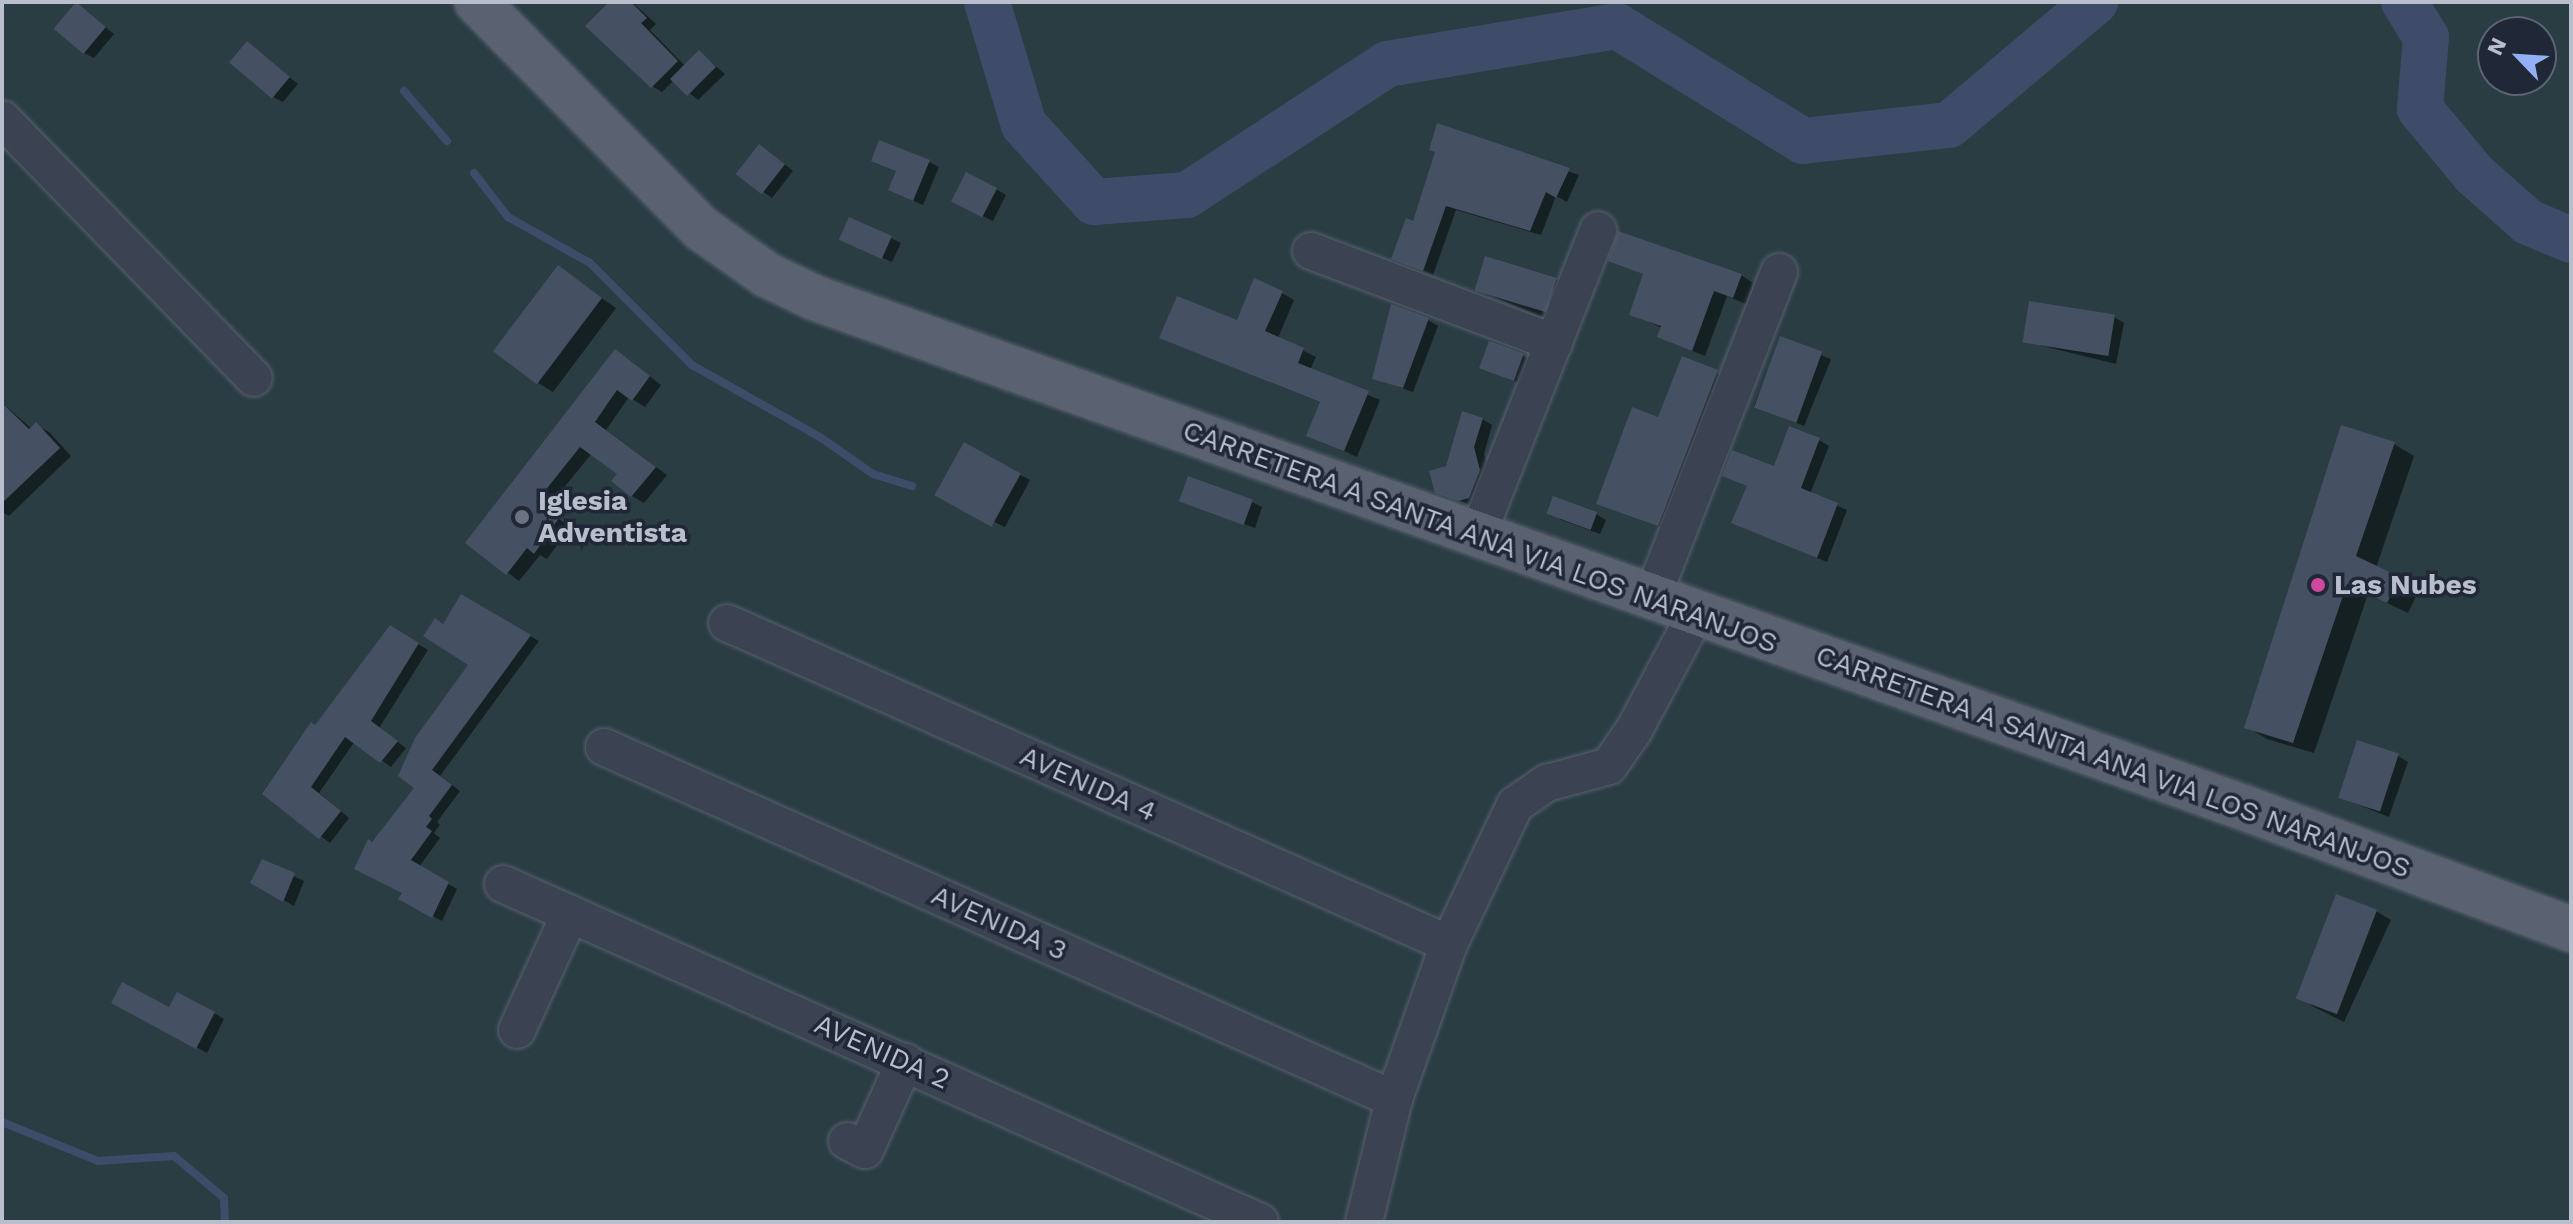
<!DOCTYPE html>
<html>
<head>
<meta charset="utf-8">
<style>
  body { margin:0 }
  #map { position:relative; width:2573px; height:1224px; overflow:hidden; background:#273042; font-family:"Work Sans",sans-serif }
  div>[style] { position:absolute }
  .green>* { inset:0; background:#293d43 }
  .shadow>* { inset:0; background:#0007; transform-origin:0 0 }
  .stream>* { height:8px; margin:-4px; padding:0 4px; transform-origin:4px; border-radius:4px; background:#3e4c6a }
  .river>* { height:46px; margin:-23px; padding:0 23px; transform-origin:23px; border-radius:23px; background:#3e4c6a }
  .building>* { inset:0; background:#465063; transform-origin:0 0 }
  .roads { filter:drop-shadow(0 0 2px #59606f) drop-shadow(0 0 2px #59606f) }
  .minor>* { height:36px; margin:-18px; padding:0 18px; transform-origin:18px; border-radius:18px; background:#3b4251 }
  .major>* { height:44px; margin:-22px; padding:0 22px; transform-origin:22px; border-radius:22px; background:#5a6171 }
  .dots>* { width:22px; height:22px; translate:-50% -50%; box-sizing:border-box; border:4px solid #202737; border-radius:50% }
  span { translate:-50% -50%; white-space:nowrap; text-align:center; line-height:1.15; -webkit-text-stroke:7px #202737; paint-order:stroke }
  .poi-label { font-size:28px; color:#b8becb; font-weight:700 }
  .left { translate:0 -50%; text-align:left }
  .street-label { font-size:28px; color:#b8becb }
  .frame { position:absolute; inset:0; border:4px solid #b8becb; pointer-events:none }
  .north { position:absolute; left:2477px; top:16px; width:80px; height:80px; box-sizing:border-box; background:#202737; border:2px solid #5d6372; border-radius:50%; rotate:295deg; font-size:22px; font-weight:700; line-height:32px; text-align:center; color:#b8becb }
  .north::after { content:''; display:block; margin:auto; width:28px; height:36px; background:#93b0f6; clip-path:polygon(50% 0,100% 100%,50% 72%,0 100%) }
</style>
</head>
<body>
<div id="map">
  <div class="green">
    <div style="clip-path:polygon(evenodd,2px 2px,2571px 2px,2571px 1222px,2px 1222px,2px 2px,2493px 32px,2541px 32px,2541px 80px,2493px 80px,2493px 32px)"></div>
  </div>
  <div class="shadow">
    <div style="clip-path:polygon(611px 2px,632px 2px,656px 24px,650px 30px,685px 66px,699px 52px,725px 74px,698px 100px,674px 80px,662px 92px,652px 86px)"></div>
    <div style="clip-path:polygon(77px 4px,114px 34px,94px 58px,84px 53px)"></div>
    <div style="clip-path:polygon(248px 44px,298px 84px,283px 102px,273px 97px)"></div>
    <div style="clip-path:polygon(1439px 126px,1579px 175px,1567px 202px,1556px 196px,1541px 235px,1456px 210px,1433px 275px,1394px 258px,1415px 223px,1437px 152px)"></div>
    <div style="clip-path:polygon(769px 152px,793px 171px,772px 198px,738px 173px)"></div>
    <div style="clip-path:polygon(929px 162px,939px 167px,923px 205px,900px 195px,898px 172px)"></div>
    <div style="clip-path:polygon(996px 189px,1006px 195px,993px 221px,964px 207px)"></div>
    <div style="clip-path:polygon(891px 238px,901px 243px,892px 262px,852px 245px)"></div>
    <div style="clip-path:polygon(1611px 260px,1741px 275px,1753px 283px,1746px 304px,1727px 296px,1705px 356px,1672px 343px,1659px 336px,1662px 328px,1632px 314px,1645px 275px)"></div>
    <div style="clip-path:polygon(558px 268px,616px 308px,553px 392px,538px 383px)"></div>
    <div style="clip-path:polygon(1556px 279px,1571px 288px,1557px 323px,1475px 289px)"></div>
    <div style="clip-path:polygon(1282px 293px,1294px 300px,1278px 338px,1316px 357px,1310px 370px,1380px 400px,1357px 457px,1309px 435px,1322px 403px,1162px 338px,1238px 322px)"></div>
    <div style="clip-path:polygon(2114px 317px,2124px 323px,2116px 364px,2023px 341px)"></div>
    <div style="clip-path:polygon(1428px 320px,1438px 326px,1413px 392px,1374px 378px)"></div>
    <div style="left:1781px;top:339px;width:54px;height:72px;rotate:22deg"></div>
    <div style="clip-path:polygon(1523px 356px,1533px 361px,1524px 385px,1491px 372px)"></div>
    <div style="clip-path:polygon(1683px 358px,1730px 379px,1671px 531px,1598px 503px,1659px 420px)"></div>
    <div style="clip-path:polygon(628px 359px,661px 385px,645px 407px,629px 397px,606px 430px,667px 475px,644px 503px,632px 496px,620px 473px,592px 453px,546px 510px,570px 527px,547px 559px,540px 555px,519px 581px,467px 542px)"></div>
    <div style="clip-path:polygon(2px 403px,32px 429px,36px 425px,49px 432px,71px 456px,9px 516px,2px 512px)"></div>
    <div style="clip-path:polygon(1482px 419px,1492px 425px,1484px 454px,1490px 477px,1470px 505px,1437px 491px)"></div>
    <div style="clip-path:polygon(1819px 440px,1829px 446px,1810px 494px,1847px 510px,1827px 562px,1744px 528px,1749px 486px)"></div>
    <div style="clip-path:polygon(2394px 444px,2414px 456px,2376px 568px,2419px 590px,2408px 613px,2368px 594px,2314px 753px,2267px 739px,2247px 727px)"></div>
    <div style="clip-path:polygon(965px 445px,1030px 480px,1005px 527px,948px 501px)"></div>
    <div style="clip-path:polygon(1252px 502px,1262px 507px,1255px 528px,1192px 505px)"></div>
    <div style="clip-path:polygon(1596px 514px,1606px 520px,1600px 534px,1559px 519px)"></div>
    <div style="clip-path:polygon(461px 597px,539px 641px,440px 776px,460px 791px,437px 822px,440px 825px,434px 833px,440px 838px,419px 867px,457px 889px,442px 921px,401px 899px,404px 893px,373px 844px,417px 788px,471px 664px,444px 626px)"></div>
    <div style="clip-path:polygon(391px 628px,428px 650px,379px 728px,406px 748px,391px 767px,355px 741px,319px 793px,349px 818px,330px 843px,264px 794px)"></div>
    <div style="clip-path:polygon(2398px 756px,2408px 762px,2389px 817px,2339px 797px)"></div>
    <div style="clip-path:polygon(263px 862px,304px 881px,294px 906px,252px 882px)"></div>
    <div style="clip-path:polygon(2376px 911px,2391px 920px,2344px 1022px,2310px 1005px)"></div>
    <div style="clip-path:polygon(114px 1002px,214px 1013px,224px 1019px,207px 1053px)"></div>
  </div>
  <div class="stream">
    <div style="left:404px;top:91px;width:66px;rotate:49.3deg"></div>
    <div style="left:474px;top:173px;width:56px;rotate:52.3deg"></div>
    <div style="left:508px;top:217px;width:94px;rotate:29.3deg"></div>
    <div style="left:590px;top:263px;width:144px;rotate:45deg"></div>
    <div style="left:692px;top:365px;width:147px;rotate:29.4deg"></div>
    <div style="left:820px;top:437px;width:65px;rotate:34.9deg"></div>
    <div style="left:873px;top:474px;width:41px;rotate:17.1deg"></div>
    <div style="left:2px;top:1122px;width:104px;rotate:22.1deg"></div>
    <div style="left:98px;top:1161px;width:76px;rotate:-3.8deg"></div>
    <div style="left:174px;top:1156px;width:65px;rotate:40deg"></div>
    <div style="left:224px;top:1198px;width:24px;rotate:88deg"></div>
  </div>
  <div class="river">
    <div style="left:987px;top:2px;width:128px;rotate:73.3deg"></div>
    <div style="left:1024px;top:125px;width:104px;rotate:47.7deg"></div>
    <div style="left:1094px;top:202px;width:93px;rotate:-4.3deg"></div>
    <div style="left:1187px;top:195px;width:239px;rotate:-33.2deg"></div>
    <div style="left:1387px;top:64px;width:233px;rotate:-9.4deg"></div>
    <div style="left:1617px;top:26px;width:219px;rotate:31.7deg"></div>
    <div style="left:1803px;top:141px;width:147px;rotate:-6.3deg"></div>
    <div style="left:1949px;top:125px;width:191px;rotate:-40.1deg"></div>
    <div style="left:2404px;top:2px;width:41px;rotate:57.8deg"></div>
    <div style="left:2426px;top:37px;width:72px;rotate:94.8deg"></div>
    <div style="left:2420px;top:109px;width:85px;rotate:50.3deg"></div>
    <div style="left:2474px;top:174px;width:72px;rotate:41.6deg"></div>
    <div style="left:2528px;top:222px;width:47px;rotate:22.7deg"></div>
  </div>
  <div class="building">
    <div style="left:76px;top:2px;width:39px;height:35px;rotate:40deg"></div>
    <div style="clip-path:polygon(609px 2px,631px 2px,647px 18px,641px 23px,678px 61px,651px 88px,585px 26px)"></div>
    <div style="left:247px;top:41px;width:56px;height:28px;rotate:40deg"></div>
    <div style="left:699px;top:50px;width:24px;height:41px;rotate:45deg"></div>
    <div style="clip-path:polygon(1437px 123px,1570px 168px,1556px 198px,1546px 192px,1530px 231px,1446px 206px,1423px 271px,1391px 259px,1406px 218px,1413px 221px,1435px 152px,1429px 150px)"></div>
    <div style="clip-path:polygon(879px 140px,930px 160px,913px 201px,888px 190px,896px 171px,871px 161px)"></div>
    <div style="left:759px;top:144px;width:33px;height:38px;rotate:38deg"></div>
    <div style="left:966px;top:172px;width:35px;height:33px;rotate:27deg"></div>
    <div style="left:849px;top:217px;width:47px;height:25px;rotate:24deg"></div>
    <div style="clip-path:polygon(1618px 231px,1742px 274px,1733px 298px,1714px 291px,1692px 351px,1657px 337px,1661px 326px,1629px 315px,1643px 274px,1608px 261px)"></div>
    <div style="left:1485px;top:256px;width:75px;height:36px;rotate:17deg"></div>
    <div style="left:558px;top:265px;width:55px;height:108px;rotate:37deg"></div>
    <div style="clip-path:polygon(1254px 278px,1283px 291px,1265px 331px,1304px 348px,1298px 363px,1369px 391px,1344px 451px,1306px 436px,1320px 402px,1159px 338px,1177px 296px,1237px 320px)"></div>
    <div style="left:2029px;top:301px;width:87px;height:42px;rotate:9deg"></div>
    <div style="clip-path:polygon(1391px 304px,1429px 318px,1403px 388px,1372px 379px)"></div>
    <div style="left:1780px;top:336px;width:45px;height:76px;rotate:20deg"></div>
    <div style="left:1489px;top:341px;width:37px;height:29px;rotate:20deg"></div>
    <div style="clip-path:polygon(615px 349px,650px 376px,632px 401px,617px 390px,595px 422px,656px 467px,631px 497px,611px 481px,617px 474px,580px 447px,536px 502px,559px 518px,534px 554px,527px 548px,506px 575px,465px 543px)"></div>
    <div style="clip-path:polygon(1682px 356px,1718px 370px,1658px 526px,1596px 504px,1632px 407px,1658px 417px)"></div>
    <div style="clip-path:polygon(2px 403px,29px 429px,36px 422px,60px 448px,2px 503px)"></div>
    <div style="clip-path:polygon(1462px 411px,1483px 418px,1474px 447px,1480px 470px,1469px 498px,1458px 501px,1435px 493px,1429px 471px,1446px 466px)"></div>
    <div style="clip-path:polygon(2341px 425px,2395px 442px,2356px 556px,2400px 577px,2387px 603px,2347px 584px,2293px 743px,2244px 728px)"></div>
    <div style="clip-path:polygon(1789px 426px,1820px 438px,1801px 488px,1838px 503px,1817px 558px,1731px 523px,1747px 486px,1722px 476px,1732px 450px,1774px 466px)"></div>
    <div style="left:964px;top:442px;width:65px;height:61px;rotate:29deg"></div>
    <div style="left:1188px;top:476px;width:69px;height:27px;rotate:20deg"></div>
    <div style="left:1553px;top:496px;width:47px;height:19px;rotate:20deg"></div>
    <div style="clip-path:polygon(461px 594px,531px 635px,432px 770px,452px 785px,429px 816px,432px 819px,426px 827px,432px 831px,411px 860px,449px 882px,432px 918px,398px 899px,402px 893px,354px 869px,368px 839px,372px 842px,414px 788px,398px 776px,415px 738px,468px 665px,423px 636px,435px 618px,443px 624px)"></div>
    <div style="clip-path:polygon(390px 625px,419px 643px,371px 721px,398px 741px,380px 763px,345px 737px,311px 787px,341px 811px,319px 839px,262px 794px,311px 722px,315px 725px)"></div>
    <div style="left:2357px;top:740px;width:44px;height:61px;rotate:18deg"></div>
    <div style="clip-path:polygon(262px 859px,295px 873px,283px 902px,250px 883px)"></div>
    <div style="left:2336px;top:894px;width:44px;height:112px;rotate:21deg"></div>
    <div style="clip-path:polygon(122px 982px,169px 1007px,177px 992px,215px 1012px,196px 1049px,111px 1003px)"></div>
  </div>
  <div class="roads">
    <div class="minor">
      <div style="left:2px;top:119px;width:361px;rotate:45.8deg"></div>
      <div style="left:1311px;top:251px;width:260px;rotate:20.7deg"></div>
      <div style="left:1477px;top:536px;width:329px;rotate:-68.4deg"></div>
      <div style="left:1652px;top:598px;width:350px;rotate:-68.7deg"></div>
      <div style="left:727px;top:623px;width:790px;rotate:23.97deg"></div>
      <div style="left:604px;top:747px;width:865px;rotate:24.02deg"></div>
      <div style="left:503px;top:884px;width:829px;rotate:24.06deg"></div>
      <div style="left:517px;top:1030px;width:128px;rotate:-65.4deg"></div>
      <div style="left:847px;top:1141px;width:20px;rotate:27deg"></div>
      <div style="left:865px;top:1150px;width:97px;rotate:-65.6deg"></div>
      <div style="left:1364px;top:1222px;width:127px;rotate:-76.3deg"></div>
      <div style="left:1394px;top:1099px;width:164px;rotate:-70.5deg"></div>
      <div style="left:1449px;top:944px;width:154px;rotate:-64.6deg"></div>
      <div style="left:1515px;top:805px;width:39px;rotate:-35deg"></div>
      <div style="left:1547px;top:783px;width:64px;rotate:-15.3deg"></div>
      <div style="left:1609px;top:766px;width:44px;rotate:-55.2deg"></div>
      <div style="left:1634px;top:730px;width:132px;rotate:-61.9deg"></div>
    </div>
    <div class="major">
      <div style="left:477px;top:2px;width:320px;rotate:45.3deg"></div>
      <div style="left:702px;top:229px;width:80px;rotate:35.3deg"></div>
      <div style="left:767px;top:275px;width:53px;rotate:25.6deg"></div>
      <div style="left:815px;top:298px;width:1527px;rotate:19.63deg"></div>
      <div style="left:2253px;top:811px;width:339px;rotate:20.4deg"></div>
    </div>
  </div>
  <div class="dots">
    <div style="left:522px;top:517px;background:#6b7280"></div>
    <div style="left:2318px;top:585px;background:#d1479c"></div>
  </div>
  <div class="poi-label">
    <span class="left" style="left:538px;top:517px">Iglesia<br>Adventista</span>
    <span class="left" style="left:2334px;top:585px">Las Nubes</span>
  </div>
  <div class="street-label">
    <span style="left:1480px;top:537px;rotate:20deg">CARRETERA A SANTA ANA VIA LOS NARANJOS</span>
    <span style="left:2113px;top:762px;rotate:20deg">CARRETERA A SANTA ANA VIA LOS NARANJOS</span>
    <span style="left:1088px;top:784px;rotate:24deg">AVENIDA 4</span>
    <span style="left:999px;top:923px;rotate:24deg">AVENIDA 3</span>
    <span style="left:882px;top:1052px;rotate:24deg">AVENIDA 2</span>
  </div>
  <div class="frame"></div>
  <div class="north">N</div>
</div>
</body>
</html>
